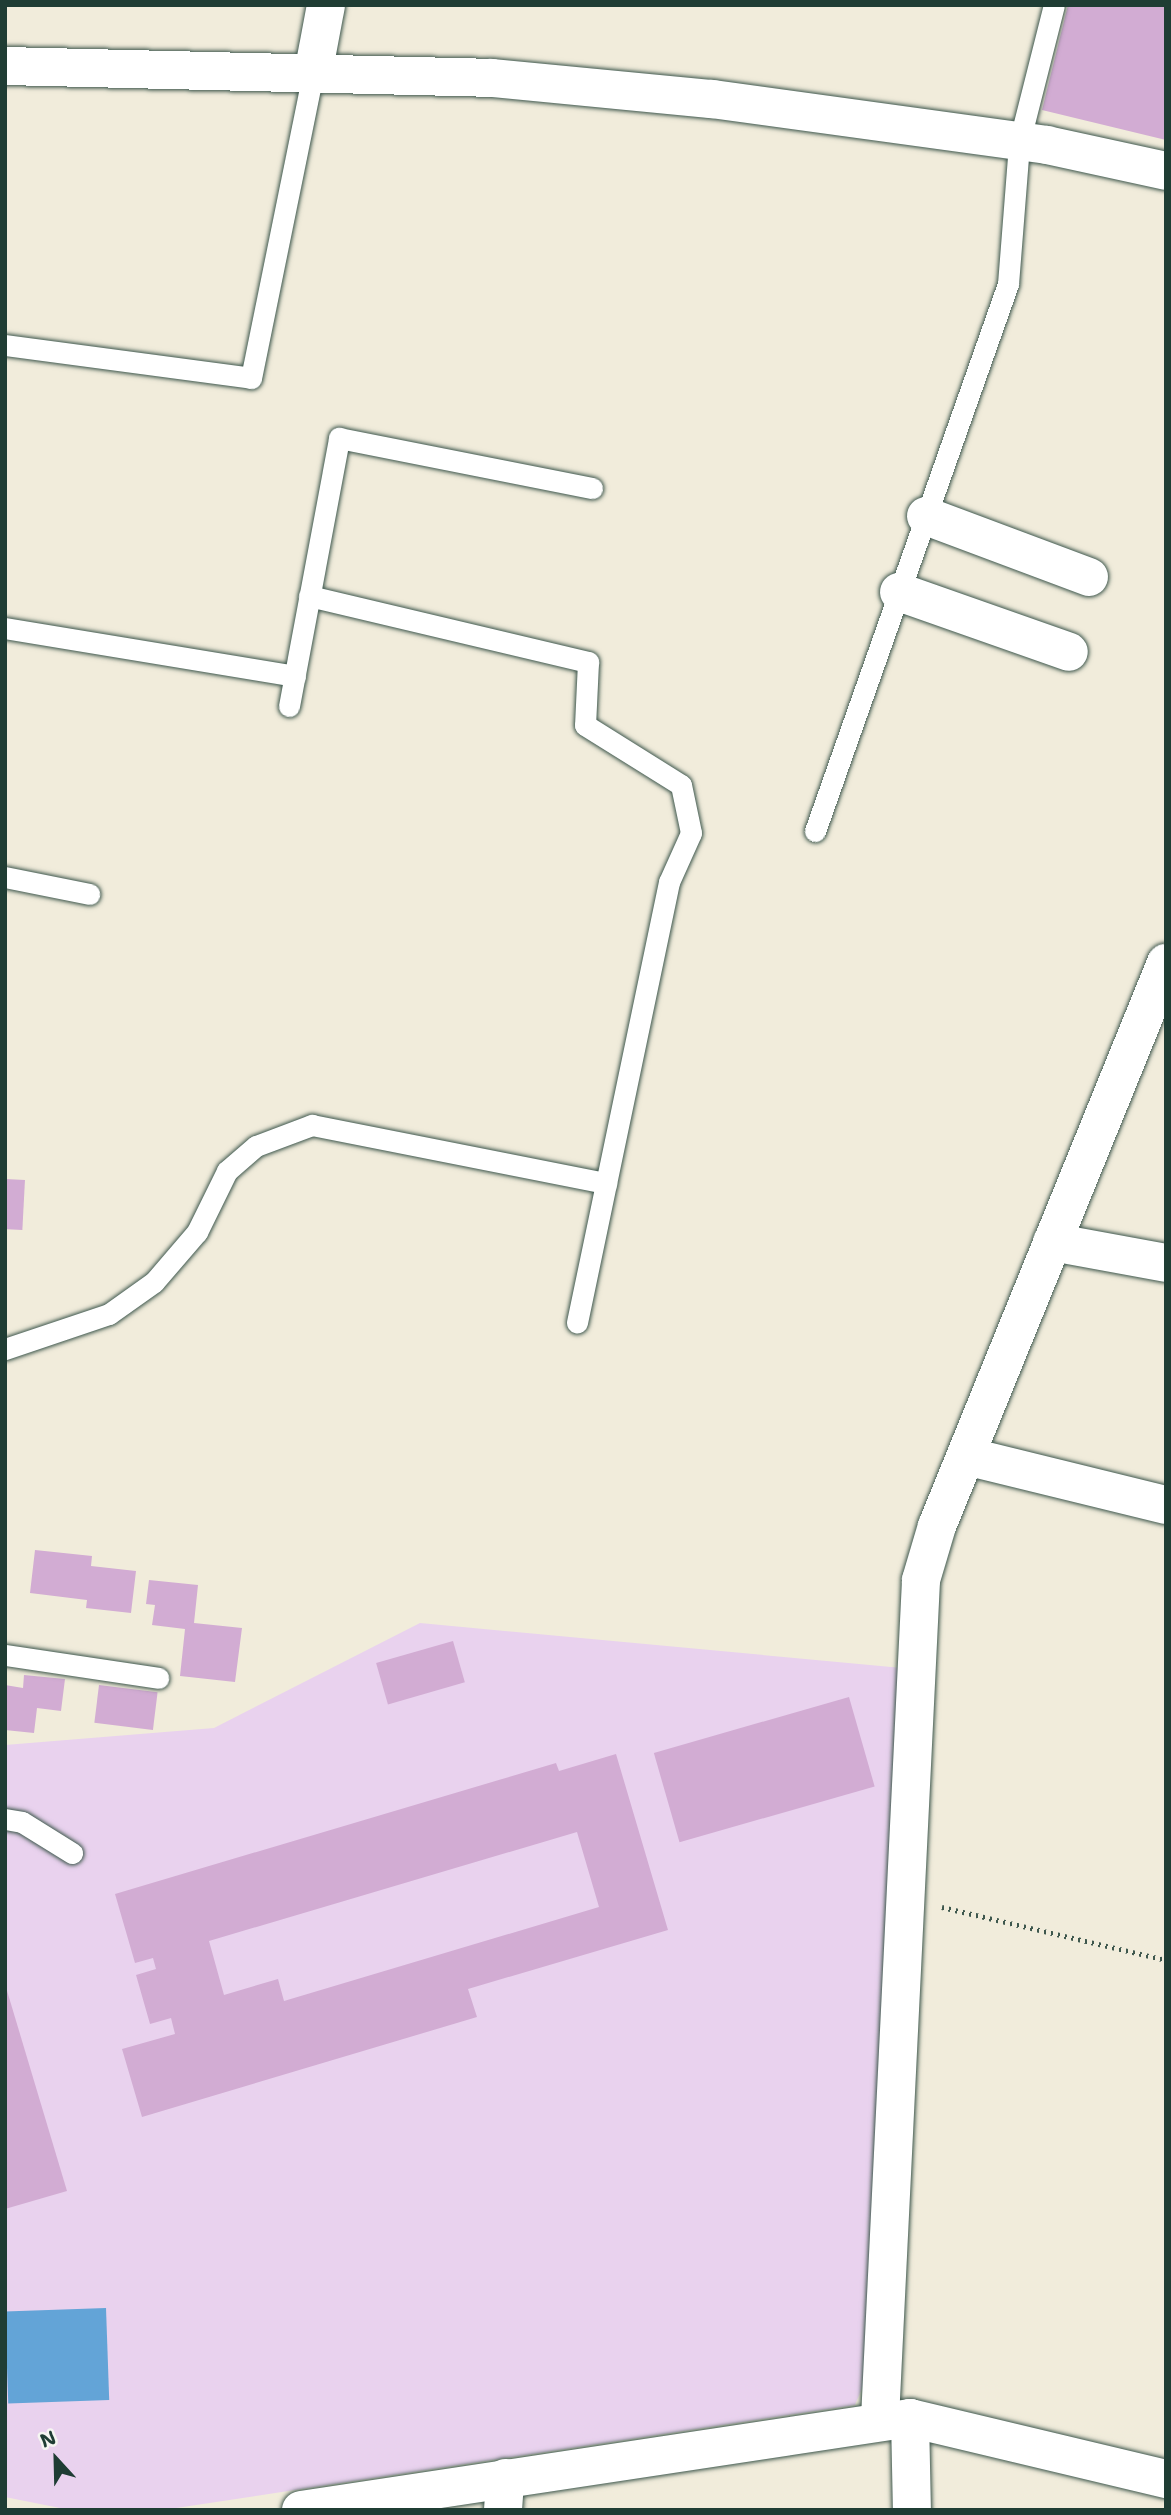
<!DOCTYPE html>
<html>
<head>
<meta charset="utf-8">
<style>
  body { margin:0 }
  #map { position:relative; width:1171px; height:2515px; overflow:hidden; background:#f1ecdb; font-family:"Shantell Sans",sans-serif }
  div>[style] { position:absolute }
  .built>* { inset:0; background:#e9d2ee }
  .water>* { inset:0; background:#63a4d7; transform-origin:0 0 }
  .building>* { inset:0; background:#d2acd3; transform-origin:0 0 }
  .path>* { height:4.5px; margin-top:-2.25px; transform-origin:0; background:repeating-linear-gradient(90deg,#3e574d 0 2px,transparent 0 7px) }
  .roads { filter:drop-shadow(0 0 2px #3e574d) drop-shadow(0 0 2px #3e574d) }
  .lane>* { height:21px; margin:-10.5px; padding:0 10.5px; transform-origin:10.5px; border-radius:10.5px; background:#fff }
  .street>* { height:38px; margin:-19px; padding:0 19px; transform-origin:19px; border-radius:19px; background:#fff }
  span { translate:-50% -50%; white-space:nowrap; text-align:center; line-height:1.15; -webkit-text-stroke:5px #f6f6f2; paint-order:stroke }
  .frame { position:absolute; inset:0; border:7px solid #1f3d34; pointer-events:none }
  .north { position:absolute; left:21px; top:2424px; width:70px; height:70px; -webkit-text-stroke:5px #f6f6f2; paint-order:stroke; rotate:338deg; font-size:19px; font-weight:700; line-height:28px; text-align:center; color:#1f3d34 }
  .north::after { content:''; display:block; margin:auto; width:24px; height:32px; background:#1f3d34; clip-path:polygon(50% 0,100% 100%,50% 72%,0 100%) }
</style>
</head>
<body>
<div id="map">
  <div class="built">
    <div style="clip-path:polygon(420px 1623px,902px 1668px,871px 2366px,855px 2405px,163px 2510px,70px 2510px,5px 2497px,5px 1745px,214px 1728px)"></div>
  </div>
  <div class="water">
    <div style="left:106px;top:2308px;width:92px;height:101px;rotate:88deg"></div>
  </div>
  <div class="building">
    <div style="clip-path:polygon(1068px 5px,1166px 5px,1166px 140px,1042px 110px)"></div>
    <div style="left:5px;top:1179px;width:20px;height:50px;rotate:3deg"></div>
    <div style="clip-path:polygon(35px 1550px,92px 1556px,91px 1566px,136px 1571px,131px 1613px,86px 1608px,87px 1600px,30px 1593px)"></div>
    <div style="clip-path:polygon(149px 1580px,198px 1585px,194px 1623px,242px 1628px,235px 1682px,180px 1676px,185px 1629px,152px 1625px,155px 1605px,146px 1604px)"></div>
    <div style="left:453px;top:1641px;width:43px;height:80px;rotate:74deg"></div>
    <div style="clip-path:polygon(24px 1675px,65px 1679px,61px 1711px,37px 1708px,34px 1733px,5px 1730px,5px 1685px,23px 1688px)"></div>
    <div style="left:99px;top:1685px;width:59px;height:38px;rotate:7deg"></div>
    <div style="left:849px;top:1697px;width:93px;height:203px;rotate:74deg"></div>
    <div style="clip-path:polygon(evenodd,616px 1754px,668px 1930px,468px 1989px,477px 2017px,142px 2117px,122px 2049px,175px 2034px,171px 2018px,150px 2024px,136px 1975px,156px 1969px,153px 1958px,135px 1963px,115px 1894px,556px 1763px,559px 1771px,616px 1754px,577px 1832px,599px 1907px,284px 2001px,278px 1979px,224px 1995px,209px 1941px,577px 1832px)"></div>
    <div style="clip-path:polygon(5px 1984px,67px 2191px,5px 2209px)"></div>
  </div>
  <div class="path">
    <div style="left:942px;top:1907px;width:230px;rotate:13.3deg"></div>
  </div>
  <div class="roads">
    <div class="lane">
      <div style="left:5px;top:345px;width:248px;rotate:7.6deg"></div>
      <div style="left:251px;top:378px;width:310px;rotate:-78.5deg"></div>
      <div style="left:309px;top:596px;width:287px;rotate:13.3deg"></div>
      <div style="left:588px;top:662px;width:63px;rotate:92.7deg"></div>
      <div style="left:585px;top:725px;width:113px;rotate:32deg"></div>
      <div style="left:681px;top:785px;width:49px;rotate:78.2deg"></div>
      <div style="left:691px;top:833px;width:54px;rotate:114.2deg"></div>
      <div style="left:669px;top:882px;width:450px;rotate:101.8deg"></div>
      <div style="left:5px;top:628px;width:294px;rotate:9.4deg"></div>
      <div style="left:289px;top:706px;width:273px;rotate:-79.4deg"></div>
      <div style="left:339px;top:438px;width:258px;rotate:11.2deg"></div>
      <div style="left:815px;top:831px;width:580px;rotate:-70.57deg"></div>
      <div style="left:1008px;top:284px;width:141px;rotate:-85.5deg"></div>
      <div style="left:1019px;top:143px;width:142px;rotate:-75.8deg"></div>
      <div style="left:5px;top:877px;width:86px;rotate:11.4deg"></div>
      <div style="left:5px;top:1349px;width:110px;rotate:-18.6deg"></div>
      <div style="left:109px;top:1314px;width:55px;rotate:-35.4deg"></div>
      <div style="left:154px;top:1282px;width:66px;rotate:-49.3deg"></div>
      <div style="left:197px;top:1232px;width:68px;rotate:-63.8deg"></div>
      <div style="left:227px;top:1171px;width:38px;rotate:-41deg"></div>
      <div style="left:256px;top:1146px;width:60px;rotate:-20.6deg"></div>
      <div style="left:312px;top:1125px;width:300px;rotate:11.2deg"></div>
      <div style="left:5px;top:1655px;width:155px;rotate:8.5deg"></div>
      <div style="left:5px;top:1819px;width:17px;rotate:10deg"></div>
      <div style="left:22px;top:1822px;width:59px;rotate:31.8deg"></div>
    </div>
    <div class="street">
      <div style="left:5px;top:66px;width:487px;rotate:1.4deg"></div>
      <div style="left:492px;top:78px;width:221px;rotate:5.5deg"></div>
      <div style="left:712px;top:99px;width:338px;rotate:7.8deg"></div>
      <div style="left:1047px;top:145px;width:122px;rotate:12.3deg"></div>
      <div style="left:313px;top:74px;width:70px;rotate:-79.3deg"></div>
      <div style="left:926px;top:516px;width:174px;rotate:20.5deg"></div>
      <div style="left:899px;top:592px;width:180px;rotate:19.4deg"></div>
      <div style="left:1052px;top:1242px;width:116px;rotate:10.4deg"></div>
      <div style="left:966px;top:1456px;width:206px;rotate:13.8deg"></div>
      <div style="left:910px;top:2418px;width:92px;rotate:88.8deg"></div>
      <div style="left:880px;top:2419px;width:840px;rotate:-87.2deg"></div>
      <div style="left:921px;top:1580px;width:56px;rotate:-73.5deg"></div>
      <div style="left:937px;top:1526px;width:608px;rotate:-67.87deg"></div>
      <div style="left:301px;top:2510px;width:616px;rotate:-8.59deg"></div>
      <div style="left:910px;top:2418px;width:263px;rotate:13.4deg"></div>
      <div style="left:503px;top:2510px;width:32px;rotate:-86deg"></div>
    </div>
  </div>
  <div class="frame"></div>
  <div class="north">N</div>
</div>
</body>
</html>
